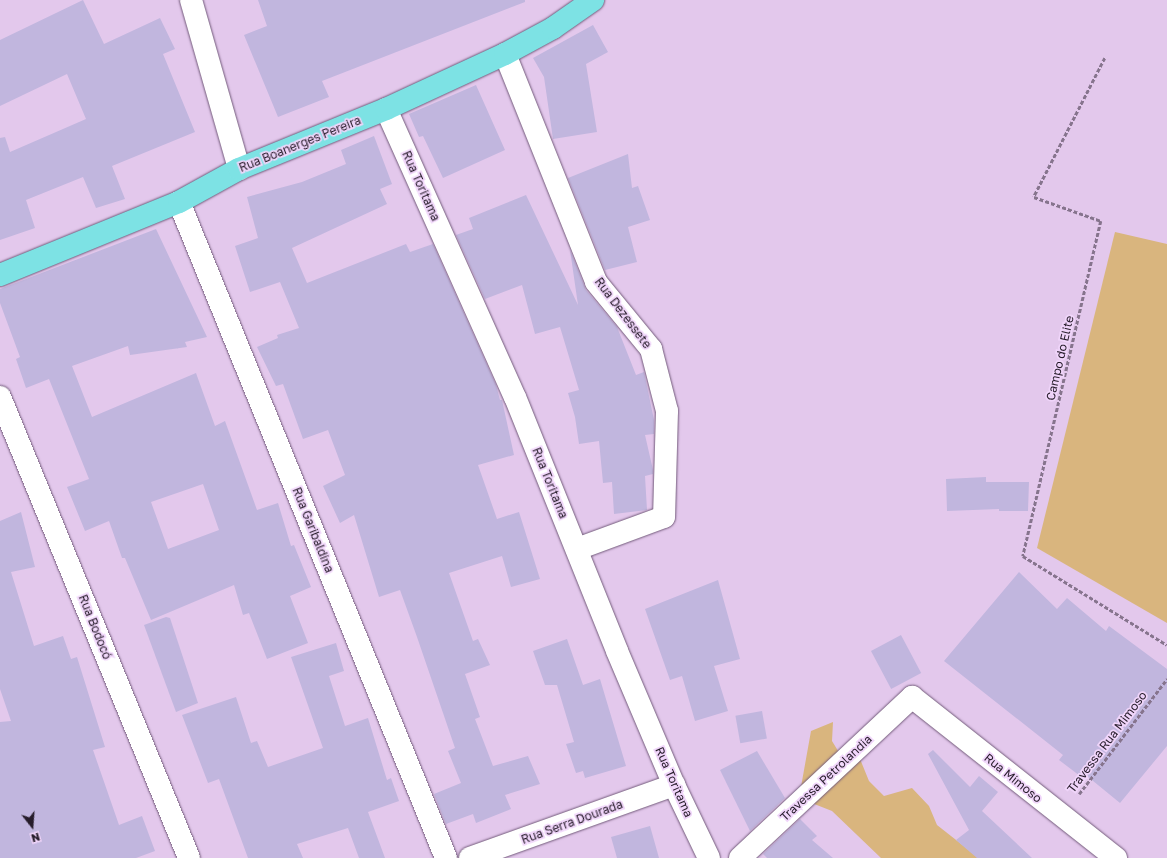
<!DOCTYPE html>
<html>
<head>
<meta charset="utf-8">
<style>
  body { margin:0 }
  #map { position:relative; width:1167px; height:858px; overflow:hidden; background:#e3c8ec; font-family:"Golos Text",sans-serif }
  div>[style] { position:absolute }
  .green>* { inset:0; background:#d9b57e }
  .building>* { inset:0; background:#c1b6de; transform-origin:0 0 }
  .path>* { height:2.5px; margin-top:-1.25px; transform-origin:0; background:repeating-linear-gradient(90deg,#86748d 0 4px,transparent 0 6px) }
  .roads { filter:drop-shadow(0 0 1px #735b7b) drop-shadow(0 0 1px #735b7b) }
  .minor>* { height:22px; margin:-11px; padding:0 11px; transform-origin:11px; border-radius:11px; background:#fff }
  .major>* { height:22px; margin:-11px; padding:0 11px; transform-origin:11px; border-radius:11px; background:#7de2e4 }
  span { translate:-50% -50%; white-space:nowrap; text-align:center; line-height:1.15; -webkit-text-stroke:3.5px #f0d5fa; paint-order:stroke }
  .street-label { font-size:12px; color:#261c2a }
  .north { position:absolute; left:12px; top:806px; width:40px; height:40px; -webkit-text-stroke:3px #f0d5fa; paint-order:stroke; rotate:163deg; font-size:11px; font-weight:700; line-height:16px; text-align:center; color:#261c2a }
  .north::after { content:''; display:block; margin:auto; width:14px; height:18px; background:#261c2a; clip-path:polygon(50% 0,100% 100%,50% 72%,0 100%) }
</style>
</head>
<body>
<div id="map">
  <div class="green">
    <div style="clip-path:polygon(1115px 232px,1167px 244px,1167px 623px,1037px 548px)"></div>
    <div style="clip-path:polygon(833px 722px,832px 741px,843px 759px,858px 754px,869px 781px,884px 796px,912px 788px,929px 806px,937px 825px,979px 858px,881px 858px,832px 811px,799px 798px,811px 731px)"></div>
  </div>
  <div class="building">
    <div style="clip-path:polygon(83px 0,104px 44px,160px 18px,175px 49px,163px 54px,195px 132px,112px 166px,125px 199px,96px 208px,83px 177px,26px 200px,35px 228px,0 240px,0 138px,5px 137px,10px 152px,86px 119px,67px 74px,0 106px,0 40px)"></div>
    <div style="clip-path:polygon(258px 0,525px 0,525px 2px,322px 81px,329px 97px,278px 117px,244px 35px,267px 26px)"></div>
    <div style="clip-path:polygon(593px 25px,608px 52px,586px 64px,597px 132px,553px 139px,544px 77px,533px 58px)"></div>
    <div style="clip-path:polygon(476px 85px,505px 150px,443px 178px,423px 136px,419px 137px,409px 114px)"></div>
    <div style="clip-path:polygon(374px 136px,392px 184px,380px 189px,387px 204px,292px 248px,307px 283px,406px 244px,410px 252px,433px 244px,496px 385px,500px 400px,502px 400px,514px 455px,478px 465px,497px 519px,519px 512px,540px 579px,511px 587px,502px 556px,449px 573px,473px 641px,478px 639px,490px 665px,465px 674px,480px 717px,475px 719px,493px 766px,528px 756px,540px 784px,505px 795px,511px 809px,476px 823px,473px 814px,446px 824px,434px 794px,461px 783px,448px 751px,455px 748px,417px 637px,400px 590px,379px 597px,354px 515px,340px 523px,323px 486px,345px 475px,328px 430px,303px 439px,283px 384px,276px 386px,257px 347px,278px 338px,277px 335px,299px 328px,280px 282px,250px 292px,235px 246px,258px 238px,247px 197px,302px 182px,346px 164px,341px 150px)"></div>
    <div style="clip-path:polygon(628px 154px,632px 188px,638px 186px,650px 220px,628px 227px,637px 262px,605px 270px,568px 178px)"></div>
    <div style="clip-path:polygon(526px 195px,578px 305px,570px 250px,586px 290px,617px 327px,636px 375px,644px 372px,654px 420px,654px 434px,645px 435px,653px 470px,653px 474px,645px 476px,647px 510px,614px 514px,612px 482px,603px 483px,599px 441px,579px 444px,575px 417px,568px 393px,579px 390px,560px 327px,535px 334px,522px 285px,485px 299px,456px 235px,473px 229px,469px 218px)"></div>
    <div style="clip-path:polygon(evenodd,156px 229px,207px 337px,185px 342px,187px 347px,130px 355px,128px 346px,72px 366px,92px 417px,196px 373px,215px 426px,225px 421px,257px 510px,278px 503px,291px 546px,294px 545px,311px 587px,290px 596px,308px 643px,267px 659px,249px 613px,243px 615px,234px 585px,151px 620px,125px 558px,122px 558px,109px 521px,85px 531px,67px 487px,89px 479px,49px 379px,26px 388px,16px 359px,20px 357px,0 303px,0 289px,156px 229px,203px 484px,219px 530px,168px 549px,151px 502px,203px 484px)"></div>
    <div style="clip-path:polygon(986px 477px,986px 482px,1029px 482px,1028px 511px,999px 511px,999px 509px,947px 511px,946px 479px)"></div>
    <div style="clip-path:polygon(21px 512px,35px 567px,11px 572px,34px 646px,63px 636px,71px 659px,77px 657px,105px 747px,93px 750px,119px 825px,142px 816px,155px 851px,136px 858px,0 858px,0 722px,11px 721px,0 689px,0 521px)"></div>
    <div style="clip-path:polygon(1019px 572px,1057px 609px,1067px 598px,1106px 631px,1109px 626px,1167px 669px,1167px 746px,1120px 803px,1087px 776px,1084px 779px,1059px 760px,1063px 755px,944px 661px)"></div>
    <div style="clip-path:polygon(718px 580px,740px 659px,714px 666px,728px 711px,695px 721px,682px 676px,670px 680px,645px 609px)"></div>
    <div style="clip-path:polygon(166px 617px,170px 618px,198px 703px,176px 712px,144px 625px)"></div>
    <div style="left:901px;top:635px;width:43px;height:34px;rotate:62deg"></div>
    <div style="clip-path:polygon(567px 639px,583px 685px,600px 679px,626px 766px,585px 778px,583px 771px,576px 773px,566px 744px,574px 742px,557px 685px,545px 685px,533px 651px)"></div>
    <div style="clip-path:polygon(336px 643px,344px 671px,329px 676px,345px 726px,368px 718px,387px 780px,391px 778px,399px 801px,368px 812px,385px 858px,359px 858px,348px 828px,297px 844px,303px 858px,248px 858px,219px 779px,208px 783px,182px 715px,236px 697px,251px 743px,257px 741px,268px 767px,323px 748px,291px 657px)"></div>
    <div style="left:762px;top:711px;width:28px;height:27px;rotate:80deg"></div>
    <div style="clip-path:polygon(933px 750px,970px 787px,979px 776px,998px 792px,982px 811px,1032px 858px,977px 858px,956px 840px,969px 830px,928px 754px)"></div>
    <div style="clip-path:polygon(757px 751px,785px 798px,750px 831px,720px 770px)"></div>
    <div style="clip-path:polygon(800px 819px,817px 836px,812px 840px,833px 858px,767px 858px,763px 854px)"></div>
    <div style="clip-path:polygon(650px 826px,659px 858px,617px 858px,611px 837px)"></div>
  </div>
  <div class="path">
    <div style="left:1105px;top:58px;width:156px;rotate:117.1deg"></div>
    <div style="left:1034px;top:197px;width:71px;rotate:19.7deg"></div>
    <div style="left:1101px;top:221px;width:344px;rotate:103.1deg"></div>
    <div style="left:1023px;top:556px;width:169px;rotate:31.7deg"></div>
    <div style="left:1079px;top:794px;width:145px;rotate:-52.6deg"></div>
  </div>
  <div class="roads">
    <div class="minor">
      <div style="left:191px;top:0;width:176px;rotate:74.1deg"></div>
      <div style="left:505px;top:54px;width:245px;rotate:68.2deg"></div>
      <div style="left:596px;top:282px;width:87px;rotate:50.6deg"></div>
      <div style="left:651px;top:349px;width:64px;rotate:75.5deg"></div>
      <div style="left:667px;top:411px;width:106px;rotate:91.6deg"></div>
      <div style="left:664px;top:517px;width:93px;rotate:159.8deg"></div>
      <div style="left:386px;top:109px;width:316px;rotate:65.9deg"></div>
      <div style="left:515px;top:397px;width:274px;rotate:68.1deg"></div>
      <div style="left:617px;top:651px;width:146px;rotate:67deg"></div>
      <div style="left:674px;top:785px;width:81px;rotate:64.4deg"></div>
      <div style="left:179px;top:202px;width:708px;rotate:67.85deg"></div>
      <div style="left:0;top:397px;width:498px;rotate:67.7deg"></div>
      <div style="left:470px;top:858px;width:217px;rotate:-19.7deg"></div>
      <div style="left:740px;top:858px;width:236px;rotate:-43.1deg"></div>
      <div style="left:912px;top:697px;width:260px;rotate:38.3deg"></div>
    </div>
    <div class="major">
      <div style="left:0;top:275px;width:193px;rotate:-22.2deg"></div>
      <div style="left:179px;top:202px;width:68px;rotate:-28.8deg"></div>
      <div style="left:239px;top:169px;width:159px;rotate:-22.2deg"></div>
      <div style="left:386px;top:109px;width:131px;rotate:-24.8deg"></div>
      <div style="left:505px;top:54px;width:55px;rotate:-28.4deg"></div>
      <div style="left:553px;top:28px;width:49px;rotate:-35deg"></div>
    </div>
  </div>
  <div class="street-label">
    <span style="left:300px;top:144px;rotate:-22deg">Rua Boanerges Pereira</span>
    <span style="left:421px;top:186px;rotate:66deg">Rua Toritama</span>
    <span style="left:623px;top:313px;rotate:53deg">Rua Dezessete</span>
    <span style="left:1060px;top:358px;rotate:-77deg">Campo do Elite</span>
    <span style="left:550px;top:483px;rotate:68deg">Rua Toritama</span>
    <span style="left:313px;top:530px;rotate:68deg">Rua Garibaldina</span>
    <span style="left:95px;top:627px;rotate:68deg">Rua Bodocó</span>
    <span style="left:1107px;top:742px;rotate:-53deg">Travessa Rua Mimoso</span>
    <span style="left:826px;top:778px;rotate:-43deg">Travessa Petrolandia</span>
    <span style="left:1013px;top:778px;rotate:39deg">Rua Mimoso</span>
    <span style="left:674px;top:782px;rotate:66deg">Rua Toritama</span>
    <span style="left:572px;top:822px;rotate:-20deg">Rua Serra Dourada</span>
  </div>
  <div class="north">N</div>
</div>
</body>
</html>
